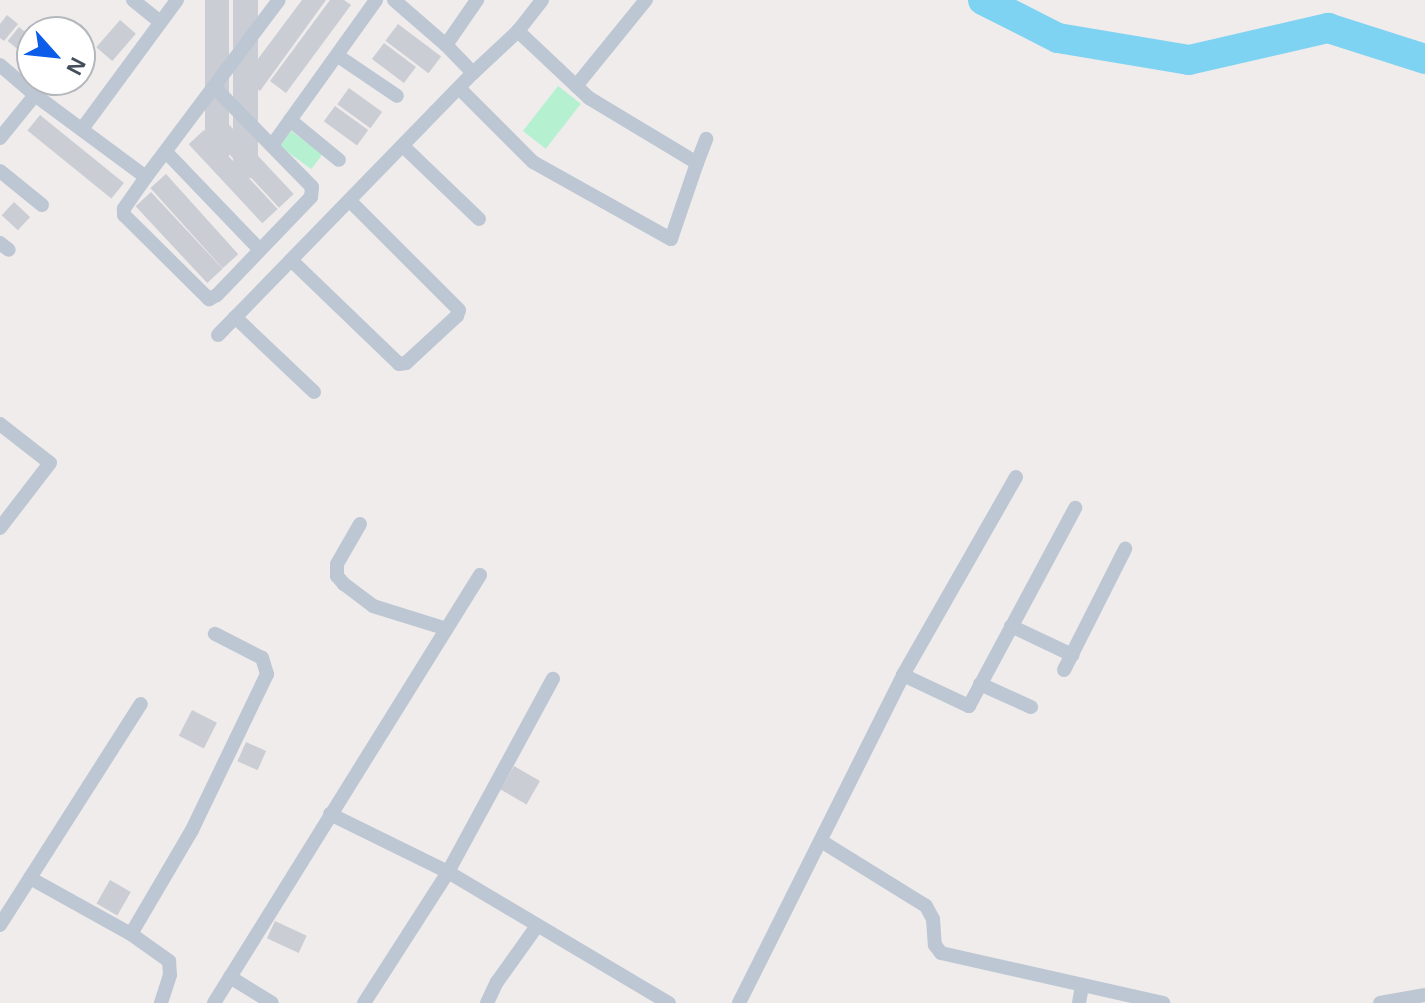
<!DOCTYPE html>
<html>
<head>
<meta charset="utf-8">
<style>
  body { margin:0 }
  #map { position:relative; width:1425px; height:1003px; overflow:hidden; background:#efeceb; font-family:Helvetica,sans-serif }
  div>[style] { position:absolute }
  .green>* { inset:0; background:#b5f1d0; transform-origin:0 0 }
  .river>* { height:30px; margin:-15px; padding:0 15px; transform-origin:15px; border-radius:15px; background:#7ed2f2 }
  .building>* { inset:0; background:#cacdd4; transform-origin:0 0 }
  .minor>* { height:14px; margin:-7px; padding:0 7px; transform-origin:7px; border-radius:7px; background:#bdc7d3 }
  span { translate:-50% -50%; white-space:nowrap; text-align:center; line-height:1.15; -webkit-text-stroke:6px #fff; paint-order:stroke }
  .north { position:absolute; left:16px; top:16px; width:80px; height:80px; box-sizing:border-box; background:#fff; border:2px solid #b4b8bd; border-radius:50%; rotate:117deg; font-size:22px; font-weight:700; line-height:32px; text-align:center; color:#434e5a }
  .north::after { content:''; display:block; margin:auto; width:28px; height:36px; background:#0b5ce9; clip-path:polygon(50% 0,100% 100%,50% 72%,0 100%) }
</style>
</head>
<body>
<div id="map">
  <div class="green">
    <div style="left:558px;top:86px;width:29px;height:57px;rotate:38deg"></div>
    <div style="left:291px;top:131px;width:39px;height:19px;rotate:36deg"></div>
  </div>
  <div class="river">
    <div style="left:983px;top:0;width:84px;rotate:26.9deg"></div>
    <div style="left:1058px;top:38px;width:133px;rotate:9.5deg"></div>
    <div style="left:1189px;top:60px;width:143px;rotate:-13deg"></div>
    <div style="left:1328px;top:28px;width:102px;rotate:17.7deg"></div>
  </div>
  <div class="building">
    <div style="left:205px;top:0;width:24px;height:161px"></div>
    <div style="left:233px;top:0;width:25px;height:178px"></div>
    <div style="clip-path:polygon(302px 0,326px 0,260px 91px,243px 79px)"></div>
    <div style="clip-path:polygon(330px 0,344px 0,351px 5px,286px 93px,270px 81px)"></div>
    <div style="clip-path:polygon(7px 15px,18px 24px,4px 41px,0 38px,0 24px)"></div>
    <div style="left:120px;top:20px;width:21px;height:36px;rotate:41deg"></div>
    <div style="left:398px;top:24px;width:54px;height:21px;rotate:37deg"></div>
    <div style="left:19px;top:27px;width:13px;height:18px;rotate:39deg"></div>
    <div style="clip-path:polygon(32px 33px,32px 58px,30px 61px,18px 51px)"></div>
    <div style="left:384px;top:43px;width:40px;height:20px;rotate:37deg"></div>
    <div style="left:349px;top:88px;width:41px;height:20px;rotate:36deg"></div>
    <div style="left:335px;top:106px;width:41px;height:19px;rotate:36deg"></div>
    <div style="left:40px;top:115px;width:108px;height:20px;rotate:39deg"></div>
    <div style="left:220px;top:115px;width:108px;height:20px;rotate:47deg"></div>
    <div style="left:204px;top:130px;width:108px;height:21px;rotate:47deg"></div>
    <div style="left:166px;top:174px;width:108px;height:21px;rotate:48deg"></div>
    <div style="left:151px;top:192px;width:105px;height:21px;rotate:47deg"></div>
    <div style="left:14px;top:202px;width:22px;height:18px;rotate:43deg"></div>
    <div style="left:192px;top:710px;width:28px;height:29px;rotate:27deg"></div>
    <div style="left:246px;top:742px;width:22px;height:21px;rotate:24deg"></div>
    <div style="left:514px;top:766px;width:30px;height:27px;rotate:30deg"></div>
    <div style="left:110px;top:880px;width:24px;height:27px;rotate:30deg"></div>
    <div style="left:275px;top:921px;width:35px;height:19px;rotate:25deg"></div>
  </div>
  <div class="minor">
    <div style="left:133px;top:0;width:35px;rotate:39deg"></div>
    <div style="left:394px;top:0;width:69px;rotate:40.9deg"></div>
    <div style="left:446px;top:45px;width:55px;rotate:-55.4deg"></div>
    <div style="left:518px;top:31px;width:39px;rotate:-52deg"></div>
    <div style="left:338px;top:56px;width:71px;rotate:34.1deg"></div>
    <div style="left:0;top:65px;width:46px;rotate:40.6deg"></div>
    <div style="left:576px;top:86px;width:111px;rotate:-50.9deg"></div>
    <div style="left:460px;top:89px;width:103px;rotate:45deg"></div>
    <div style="left:533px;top:162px;width:158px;rotate:29.2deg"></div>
    <div style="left:671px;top:239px;width:80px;rotate:-71.1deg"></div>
    <div style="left:697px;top:163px;width:126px;rotate:-149deg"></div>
    <div style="left:589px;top:98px;width:98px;rotate:-136.7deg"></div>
    <div style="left:518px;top:31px;width:62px;rotate:137deg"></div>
    <div style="left:290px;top:120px;width:63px;rotate:39.2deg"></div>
    <div style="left:82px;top:129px;width:160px;rotate:-53.6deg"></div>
    <div style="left:0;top:138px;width:55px;rotate:-50.9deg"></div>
    <div style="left:35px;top:95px;width:138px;rotate:36.5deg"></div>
    <div style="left:146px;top:177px;width:39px;rotate:125deg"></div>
    <div style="left:124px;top:209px;width:6px;rotate:90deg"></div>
    <div style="left:124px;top:215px;width:120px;rotate:44.7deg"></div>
    <div style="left:209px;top:299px;width:9px;rotate:-27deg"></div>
    <div style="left:217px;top:295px;width:136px;rotate:-46.2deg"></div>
    <div style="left:311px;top:197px;width:10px;rotate:-84deg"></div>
    <div style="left:312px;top:187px;width:139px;rotate:-134.4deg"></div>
    <div style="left:273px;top:144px;width:177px;rotate:-54.4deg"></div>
    <div style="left:404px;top:147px;width:104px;rotate:43.8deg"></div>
    <div style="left:167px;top:153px;width:134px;rotate:46.2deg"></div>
    <div style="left:697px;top:163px;width:26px;rotate:-69deg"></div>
    <div style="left:0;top:171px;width:54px;rotate:39deg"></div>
    <div style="left:146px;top:177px;width:221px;rotate:-53.1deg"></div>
    <div style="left:0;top:243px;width:11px;rotate:38deg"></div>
    <div style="left:291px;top:260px;width:150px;rotate:43.9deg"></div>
    <div style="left:399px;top:364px;width:7px;rotate:-8deg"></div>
    <div style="left:406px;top:363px;width:69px;rotate:-42.7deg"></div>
    <div style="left:457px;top:316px;width:6px;rotate:-72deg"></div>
    <div style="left:459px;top:310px;width:154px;rotate:-135deg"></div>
    <div style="left:235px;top:317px;width:109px;rotate:43.5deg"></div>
    <div style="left:218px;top:335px;width:366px;rotate:-45.8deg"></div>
    <div style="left:473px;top:73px;width:39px;rotate:-134deg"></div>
    <div style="left:0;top:424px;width:63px;rotate:38deg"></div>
    <div style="left:50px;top:463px;width:82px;rotate:127.6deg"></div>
    <div style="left:1016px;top:477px;width:228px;rotate:119.7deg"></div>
    <div style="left:903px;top:675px;width:73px;rotate:25.2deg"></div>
    <div style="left:969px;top:706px;width:225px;rotate:-61.8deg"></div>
    <div style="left:360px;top:524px;width:46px;rotate:119.9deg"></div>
    <div style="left:337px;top:564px;width:12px;rotate:90deg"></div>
    <div style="left:337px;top:576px;width:11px;rotate:49deg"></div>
    <div style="left:344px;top:584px;width:36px;rotate:37deg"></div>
    <div style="left:373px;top:606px;width:77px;rotate:17.3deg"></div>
    <div style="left:1011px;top:626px;width:68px;rotate:25.4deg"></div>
    <div style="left:1064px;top:670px;width:136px;rotate:-63.2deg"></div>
    <div style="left:980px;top:684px;width:56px;rotate:24.3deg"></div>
    <div style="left:330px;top:814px;width:131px;rotate:26.2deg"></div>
    <div style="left:448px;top:872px;width:257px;rotate:30.7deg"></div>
    <div style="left:821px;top:841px;width:123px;rotate:31.8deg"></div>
    <div style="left:926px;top:906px;width:15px;rotate:62deg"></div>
    <div style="left:933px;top:919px;width:26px;rotate:86deg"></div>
    <div style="left:935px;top:945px;width:10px;rotate:53deg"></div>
    <div style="left:941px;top:953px;width:228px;rotate:12.7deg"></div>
    <div style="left:30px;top:878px;width:115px;rotate:29deg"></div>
    <div style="left:131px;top:934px;width:121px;rotate:-59.6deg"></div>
    <div style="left:192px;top:830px;width:173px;rotate:-64.3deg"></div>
    <div style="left:267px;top:674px;width:17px;rotate:-107deg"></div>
    <div style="left:262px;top:658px;width:53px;rotate:-152.9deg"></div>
    <div style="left:0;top:925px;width:262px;rotate:-57.5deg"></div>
    <div style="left:131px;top:934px;width:47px;rotate:35.4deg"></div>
    <div style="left:169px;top:961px;width:14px;rotate:86deg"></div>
    <div style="left:170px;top:975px;width:29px;rotate:108deg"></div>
    <div style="left:230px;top:977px;width:49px;rotate:31.8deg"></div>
    <div style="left:214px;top:1003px;width:504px;rotate:-58.14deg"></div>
    <div style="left:364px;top:1003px;width:156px;rotate:-57.3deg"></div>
    <div style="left:448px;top:872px;width:220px;rotate:-61.5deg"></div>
    <div style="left:487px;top:1003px;width:23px;rotate:-65deg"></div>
    <div style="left:497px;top:982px;width:69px;rotate:-54.5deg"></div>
    <div style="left:739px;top:1003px;width:367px;rotate:-63.4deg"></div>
    <div style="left:1079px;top:1003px;width:17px;rotate:-80deg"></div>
    <div style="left:1380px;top:1003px;width:46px;rotate:-10.1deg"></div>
  </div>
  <div class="north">N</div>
</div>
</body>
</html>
